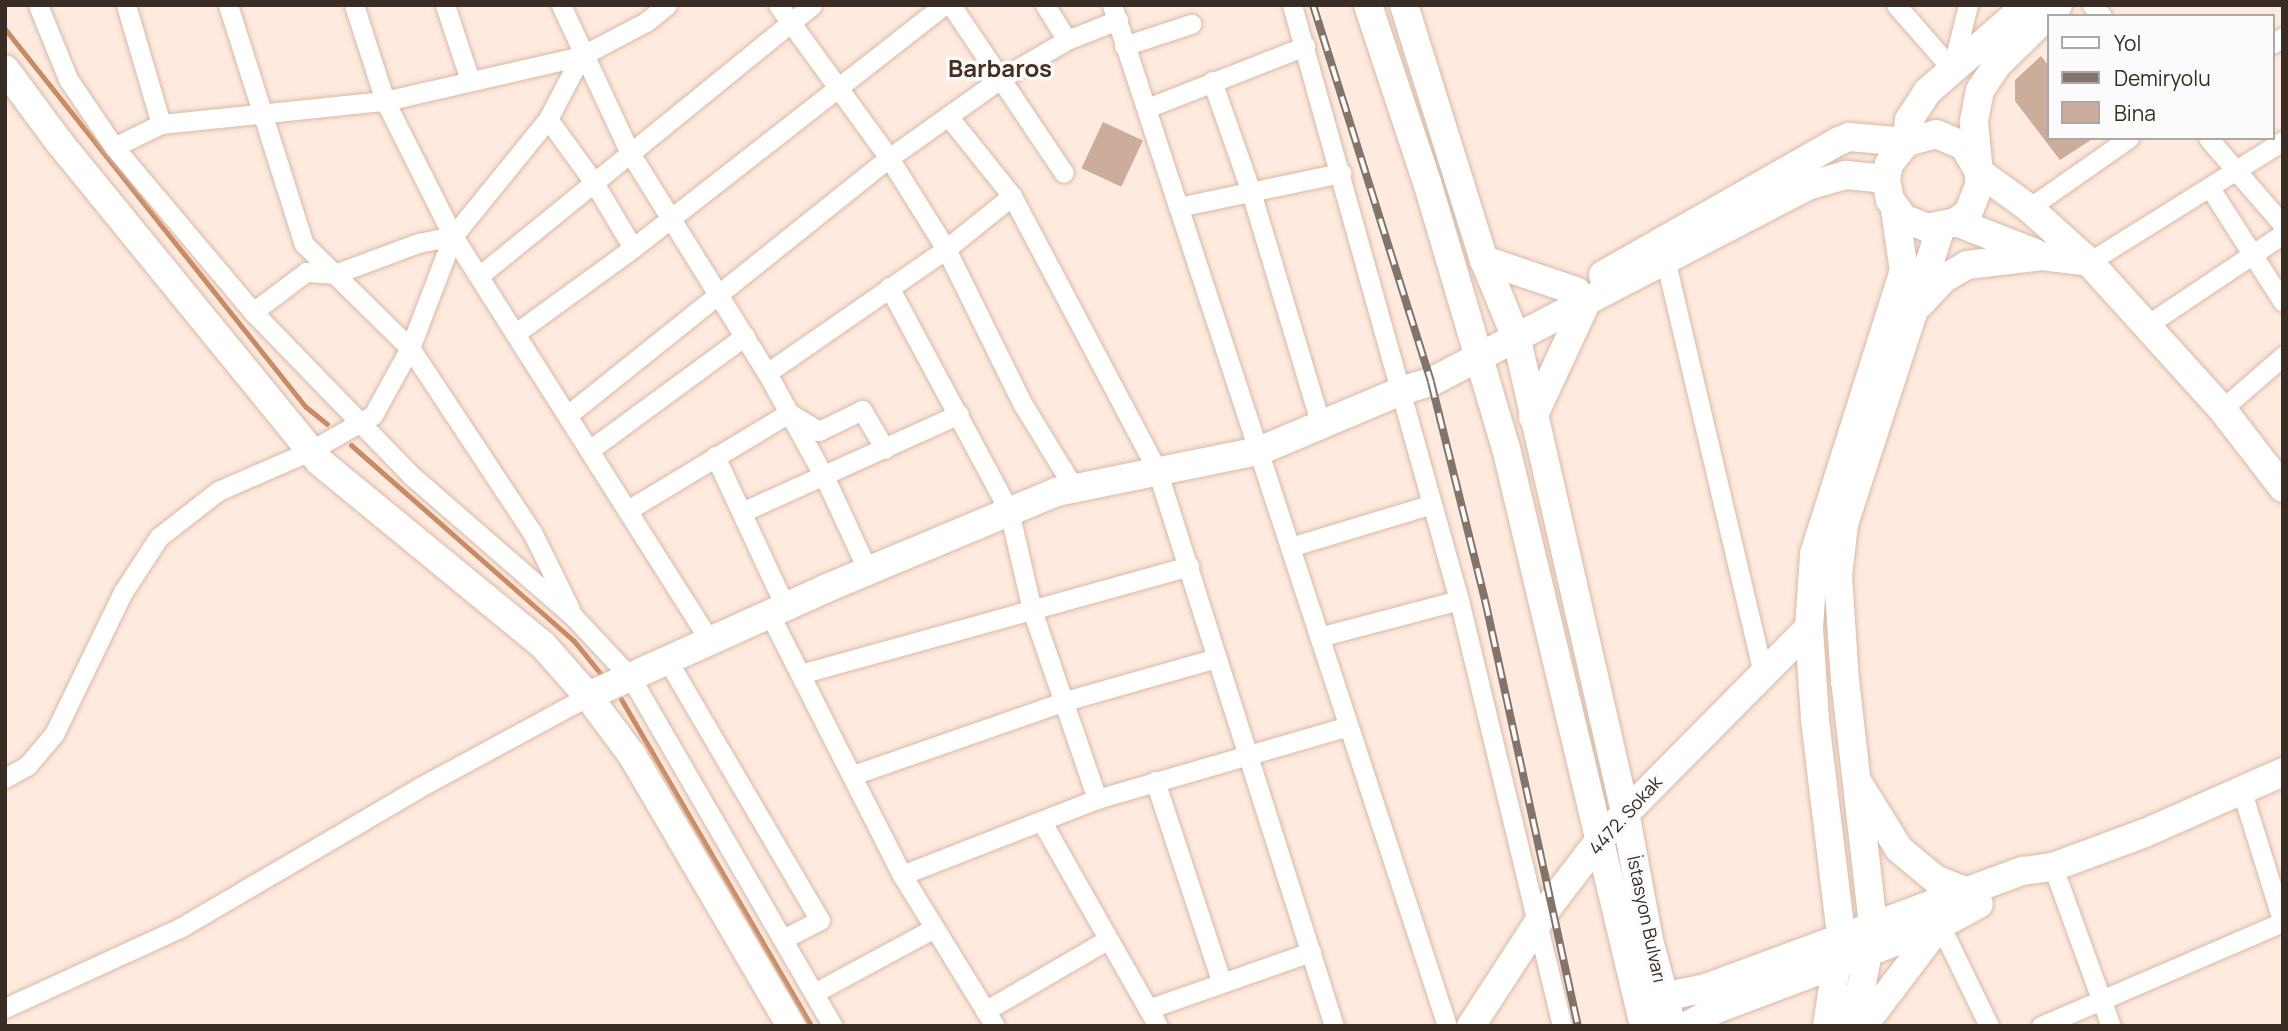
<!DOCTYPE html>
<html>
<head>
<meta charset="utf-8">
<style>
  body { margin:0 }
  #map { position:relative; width:2288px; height:1031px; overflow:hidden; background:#feeade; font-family:Manrope,sans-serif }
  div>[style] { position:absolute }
  .stream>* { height:5px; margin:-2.5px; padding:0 2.5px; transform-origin:2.5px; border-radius:2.5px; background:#ca8a62 }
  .building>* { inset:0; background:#ccac9a; transform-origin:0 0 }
  .roads { filter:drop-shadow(0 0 2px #d9b9a6) drop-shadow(0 0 2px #d9b9a6) }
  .street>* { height:19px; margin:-9.5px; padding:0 9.5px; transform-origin:9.5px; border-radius:9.5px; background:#fff }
  .secondary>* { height:28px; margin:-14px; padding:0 14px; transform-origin:14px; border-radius:14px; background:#fff }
  .rail>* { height:8px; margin-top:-4px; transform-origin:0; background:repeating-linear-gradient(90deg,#fbfbfb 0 16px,#83746b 0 32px); box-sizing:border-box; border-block:2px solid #83746b }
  span { translate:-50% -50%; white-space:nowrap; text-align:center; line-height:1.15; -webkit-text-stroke:7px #fbfbfb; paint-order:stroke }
  .street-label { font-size:18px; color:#382c24 }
  .district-label { font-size:24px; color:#472f1f; font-weight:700 }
  .frame { position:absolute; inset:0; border:7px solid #382c24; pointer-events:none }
  .legend { position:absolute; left:2047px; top:14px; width:228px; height:126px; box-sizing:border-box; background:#fbfbfb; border:2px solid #ada8a5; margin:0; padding:9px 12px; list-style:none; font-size:21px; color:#382c24 }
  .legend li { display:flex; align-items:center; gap:14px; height:35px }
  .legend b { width:35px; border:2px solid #ada8a5 }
</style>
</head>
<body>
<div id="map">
  <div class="stream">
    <div style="left:5px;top:29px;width:483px;rotate:51.5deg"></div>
    <div style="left:306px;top:407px;width:27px;rotate:39deg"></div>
    <div style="left:351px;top:445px;width:297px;rotate:41.3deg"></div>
    <div style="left:574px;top:641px;width:41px;rotate:50.9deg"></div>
    <div style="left:621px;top:699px;width:378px;rotate:59.8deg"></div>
  </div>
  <div class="building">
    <div style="clip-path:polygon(2041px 56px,2048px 65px,2048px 138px,2094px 138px,2060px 160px,2015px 101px,2015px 80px)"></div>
    <div style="left:1103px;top:122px;width:44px;height:51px;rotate:25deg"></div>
  </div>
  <div class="roads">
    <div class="street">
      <div style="left:38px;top:5px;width:80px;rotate:67.9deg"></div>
      <div style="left:68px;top:79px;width:82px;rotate:55.9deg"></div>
      <div style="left:114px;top:147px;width:216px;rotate:49.9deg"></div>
      <div style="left:253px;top:312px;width:228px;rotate:45.9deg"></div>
      <div style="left:412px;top:476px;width:213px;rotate:41deg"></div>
      <div style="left:573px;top:616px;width:85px;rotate:46.9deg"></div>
      <div style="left:631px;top:678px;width:402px;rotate:59.9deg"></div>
      <div style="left:126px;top:5px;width:124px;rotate:73.6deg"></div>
      <div style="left:228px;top:5px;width:251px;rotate:72.4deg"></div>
      <div style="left:304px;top:244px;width:148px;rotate:44.5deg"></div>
      <div style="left:410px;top:348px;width:221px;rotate:56.5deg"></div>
      <div style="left:532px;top:532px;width:86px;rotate:63.7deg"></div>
      <div style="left:354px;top:5px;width:101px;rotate:72.1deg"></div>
      <div style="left:385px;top:101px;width:151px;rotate:63.3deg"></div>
      <div style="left:453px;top:236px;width:482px;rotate:57.6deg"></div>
      <div style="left:445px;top:5px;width:79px;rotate:71.6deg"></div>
      <div style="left:561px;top:5px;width:163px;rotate:65deg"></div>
      <div style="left:630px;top:153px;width:259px;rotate:58.1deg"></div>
      <div style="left:767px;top:373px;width:120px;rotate:61.1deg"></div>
      <div style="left:825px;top:478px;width:102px;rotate:65.2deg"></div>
      <div style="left:778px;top:5px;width:189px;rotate:54deg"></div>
      <div style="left:889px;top:158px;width:107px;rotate:57.9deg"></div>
      <div style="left:946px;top:249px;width:172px;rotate:63.7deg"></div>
      <div style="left:1022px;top:403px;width:100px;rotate:58.5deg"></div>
      <div style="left:951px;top:5px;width:202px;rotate:56.1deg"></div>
      <div style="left:1045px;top:5px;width:41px;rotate:57.8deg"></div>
      <div style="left:1112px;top:5px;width:1075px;rotate:71.83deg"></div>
      <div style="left:1292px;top:5px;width:618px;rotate:74.32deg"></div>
      <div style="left:1459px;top:600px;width:438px;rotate:76.4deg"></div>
      <div style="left:1896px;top:5px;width:85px;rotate:48.8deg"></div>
      <div style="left:2092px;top:5px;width:15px;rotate:48deg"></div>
      <div style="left:2272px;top:44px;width:13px;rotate:-32deg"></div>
      <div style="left:1124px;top:46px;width:71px;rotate:-18.2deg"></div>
      <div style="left:1952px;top:69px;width:66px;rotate:-76deg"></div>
      <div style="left:1212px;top:81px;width:118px;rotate:70.6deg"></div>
      <div style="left:1251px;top:192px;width:243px;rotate:73.3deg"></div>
      <div style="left:1147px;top:108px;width:170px;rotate:-21.4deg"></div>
      <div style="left:948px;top:116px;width:102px;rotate:51.3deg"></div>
      <div style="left:1012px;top:196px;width:310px;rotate:62.1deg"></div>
      <div style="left:1157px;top:470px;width:583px;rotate:72.34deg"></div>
      <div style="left:548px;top:119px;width:77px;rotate:54deg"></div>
      <div style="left:593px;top:181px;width:78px;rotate:59.2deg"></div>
      <div style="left:2208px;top:138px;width:115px;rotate:49.2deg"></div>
      <div style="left:114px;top:147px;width:52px;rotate:-26.1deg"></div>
      <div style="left:161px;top:124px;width:225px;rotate:-5.9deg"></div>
      <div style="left:385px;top:101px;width:201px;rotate:-12.9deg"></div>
      <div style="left:2210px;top:188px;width:135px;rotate:57.4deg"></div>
      <div style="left:1178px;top:207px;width:167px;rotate:-11.8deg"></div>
      <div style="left:2029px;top:208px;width:122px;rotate:-35deg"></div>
      <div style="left:2089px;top:262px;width:229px;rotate:-32deg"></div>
      <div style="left:1666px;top:263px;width:418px;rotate:76.7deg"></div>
      <div style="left:479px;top:276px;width:429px;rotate:-39.1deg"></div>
      <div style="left:889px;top:287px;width:254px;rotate:61.8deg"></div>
      <div style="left:1009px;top:511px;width:102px;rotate:76.9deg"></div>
      <div style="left:1032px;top:610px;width:200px;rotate:71deg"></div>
      <div style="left:253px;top:312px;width:66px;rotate:-37deg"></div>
      <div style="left:306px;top:272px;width:29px;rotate:4deg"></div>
      <div style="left:335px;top:274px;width:89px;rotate:-20.5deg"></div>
      <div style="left:418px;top:243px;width:36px;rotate:-11deg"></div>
      <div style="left:2147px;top:325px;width:164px;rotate:-33.8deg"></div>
      <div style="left:516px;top:333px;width:145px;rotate:-36deg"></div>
      <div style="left:633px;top:248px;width:395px;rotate:-38deg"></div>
      <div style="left:767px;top:373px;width:218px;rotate:-34.7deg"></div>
      <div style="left:946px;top:249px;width:85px;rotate:-38.8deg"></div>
      <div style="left:2222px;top:409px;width:81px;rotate:-41deg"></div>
      <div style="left:569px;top:414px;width:410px;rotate:-38.7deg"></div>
      <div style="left:889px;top:158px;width:136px;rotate:-35.4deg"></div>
      <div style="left:1000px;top:79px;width:78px;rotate:-30.2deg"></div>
      <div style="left:1067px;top:40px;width:55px;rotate:-21.4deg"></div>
      <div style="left:591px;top:449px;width:191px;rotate:-36.3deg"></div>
      <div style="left:715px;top:456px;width:168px;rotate:65deg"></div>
      <div style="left:628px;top:510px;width:188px;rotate:-31.1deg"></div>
      <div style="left:789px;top:413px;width:35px;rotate:31deg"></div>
      <div style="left:819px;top:431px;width:48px;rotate:-26deg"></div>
      <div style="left:862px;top:410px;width:45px;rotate:59.5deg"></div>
      <div style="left:742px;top:512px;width:238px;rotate:-24.3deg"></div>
      <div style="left:1290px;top:547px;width:148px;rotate:-16.8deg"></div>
      <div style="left:770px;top:615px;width:292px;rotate:63.1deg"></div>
      <div style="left:902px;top:875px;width:177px;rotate:58.4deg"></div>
      <div style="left:1319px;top:637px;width:145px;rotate:-14.8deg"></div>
      <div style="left:669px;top:663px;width:298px;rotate:59.6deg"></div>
      <div style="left:820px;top:920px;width:42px;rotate:152.8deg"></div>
      <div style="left:800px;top:674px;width:404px;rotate:-15.5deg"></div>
      <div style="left:853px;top:775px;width:225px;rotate:-19.2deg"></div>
      <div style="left:1065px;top:701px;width:154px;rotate:-15.8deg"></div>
      <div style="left:5px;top:778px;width:25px;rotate:-29deg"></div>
      <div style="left:27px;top:766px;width:42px;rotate:-49.8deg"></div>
      <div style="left:54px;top:734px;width:158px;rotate:-64.1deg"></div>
      <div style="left:123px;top:592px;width:66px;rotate:-56.8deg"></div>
      <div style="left:159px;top:537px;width:75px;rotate:-37.9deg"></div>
      <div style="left:218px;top:491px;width:100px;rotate:-23.5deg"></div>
      <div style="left:310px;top:451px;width:73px;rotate:-29.7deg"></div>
      <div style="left:373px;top:415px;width:77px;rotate:-61.1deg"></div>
      <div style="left:410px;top:348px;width:120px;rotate:-69deg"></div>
      <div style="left:453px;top:236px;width:151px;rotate:-50.9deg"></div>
      <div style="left:548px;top:119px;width:71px;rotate:-62.4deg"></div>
      <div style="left:581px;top:56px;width:73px;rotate:-27.6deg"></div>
      <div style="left:646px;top:22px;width:27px;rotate:-39deg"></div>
      <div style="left:1155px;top:781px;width:213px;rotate:71.7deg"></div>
      <div style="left:2242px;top:792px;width:137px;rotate:72.6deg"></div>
      <div style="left:1042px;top:822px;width:235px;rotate:60.4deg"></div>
      <div style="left:2053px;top:867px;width:169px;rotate:70deg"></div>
      <div style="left:902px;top:875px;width:209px;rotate:-21.3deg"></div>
      <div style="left:1097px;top:799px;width:261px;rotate:-16.2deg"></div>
      <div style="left:1940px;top:925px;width:112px;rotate:64.1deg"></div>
      <div style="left:814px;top:993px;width:136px;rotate:-28.4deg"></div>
      <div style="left:5px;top:1008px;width:192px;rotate:-24.6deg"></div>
      <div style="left:180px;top:928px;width:278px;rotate:-30.4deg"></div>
      <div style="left:420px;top:787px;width:191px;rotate:-28.4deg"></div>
      <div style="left:1148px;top:1009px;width:173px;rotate:-19.3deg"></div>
      <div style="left:985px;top:1011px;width:141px;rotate:-30.2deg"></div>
      <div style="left:2041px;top:1026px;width:263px;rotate:-23.3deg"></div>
    </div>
    <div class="secondary">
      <div style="left:1368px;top:5px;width:187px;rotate:71.6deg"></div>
      <div style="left:1427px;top:182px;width:277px;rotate:73.5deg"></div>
      <div style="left:1506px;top:448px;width:594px;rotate:76.57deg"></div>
      <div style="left:1404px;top:5px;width:267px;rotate:72.6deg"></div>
      <div style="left:1484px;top:260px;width:87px;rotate:67.6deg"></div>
      <div style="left:1517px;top:340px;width:484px;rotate:77.1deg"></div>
      <div style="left:1625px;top:812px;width:130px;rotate:79.4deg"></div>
      <div style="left:1649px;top:940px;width:89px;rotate:75deg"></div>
      <div style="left:2058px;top:5px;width:86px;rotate:135.5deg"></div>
      <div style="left:1997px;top:65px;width:30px;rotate:124deg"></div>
      <div style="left:1980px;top:90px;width:33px;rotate:101deg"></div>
      <div style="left:1974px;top:122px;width:50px;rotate:84.3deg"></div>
      <div style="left:1979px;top:172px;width:14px;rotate:90deg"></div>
      <div style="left:1979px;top:186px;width:29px;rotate:112deg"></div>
      <div style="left:1968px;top:213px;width:15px;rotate:143deg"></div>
      <div style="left:1956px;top:222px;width:29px;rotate:168deg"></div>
      <div style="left:1928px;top:228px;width:26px;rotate:-159deg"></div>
      <div style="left:1904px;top:219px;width:24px;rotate:-126deg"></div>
      <div style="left:1890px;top:200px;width:21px;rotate:-101deg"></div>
      <div style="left:1886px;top:179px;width:15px;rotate:-79deg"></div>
      <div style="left:1889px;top:164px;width:28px;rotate:-51deg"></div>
      <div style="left:1907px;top:142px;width:30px;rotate:-15deg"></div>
      <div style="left:1936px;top:134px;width:30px;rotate:23deg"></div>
      <div style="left:1964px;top:146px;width:30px;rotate:60deg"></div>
      <div style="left:1979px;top:172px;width:62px;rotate:35.8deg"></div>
      <div style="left:2029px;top:208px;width:81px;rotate:42deg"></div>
      <div style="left:2089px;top:262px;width:198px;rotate:47.9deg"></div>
      <div style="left:2222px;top:409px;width:100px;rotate:52.3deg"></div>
      <div style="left:5px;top:69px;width:91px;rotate:53.5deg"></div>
      <div style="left:59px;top:142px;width:413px;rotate:50.8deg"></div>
      <div style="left:320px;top:462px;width:288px;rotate:39.4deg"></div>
      <div style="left:543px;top:645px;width:68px;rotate:48.6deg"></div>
      <div style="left:588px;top:696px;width:74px;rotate:53.3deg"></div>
      <div style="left:632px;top:755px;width:314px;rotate:59.6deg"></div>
      <div style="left:1907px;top:142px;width:22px;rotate:-85deg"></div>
      <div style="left:1909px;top:120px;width:33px;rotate:-57deg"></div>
      <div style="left:1927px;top:92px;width:133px;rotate:-41deg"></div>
      <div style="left:1956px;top:222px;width:85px;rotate:21.4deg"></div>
      <div style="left:1484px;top:260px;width:97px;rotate:18.6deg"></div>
      <div style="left:1603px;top:275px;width:271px;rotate:-29.6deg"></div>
      <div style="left:1839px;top:141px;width:11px;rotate:-22deg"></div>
      <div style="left:1849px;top:137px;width:58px;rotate:4.9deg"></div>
      <div style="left:1919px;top:305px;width:35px;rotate:-47deg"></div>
      <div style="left:1943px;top:279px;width:28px;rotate:-30deg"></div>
      <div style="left:1967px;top:265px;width:76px;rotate:-6.8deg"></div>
      <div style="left:2042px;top:256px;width:47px;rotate:7.3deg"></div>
      <div style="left:1533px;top:417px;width:123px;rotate:-65.1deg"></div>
      <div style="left:588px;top:696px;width:262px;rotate:-24.3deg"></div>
      <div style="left:827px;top:588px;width:249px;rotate:-22.7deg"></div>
      <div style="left:1057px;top:492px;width:206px;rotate:-11.5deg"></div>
      <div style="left:1259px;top:451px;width:154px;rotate:-22.9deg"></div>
      <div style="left:1401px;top:391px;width:31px;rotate:-17deg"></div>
      <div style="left:1431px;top:382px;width:424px;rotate:-27.5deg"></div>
      <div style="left:1807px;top:186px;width:41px;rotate:-15.8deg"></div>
      <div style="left:1846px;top:175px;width:40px;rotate:5.7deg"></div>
      <div style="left:1860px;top:786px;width:74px;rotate:58.2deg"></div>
      <div style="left:1899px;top:849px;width:47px;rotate:39.8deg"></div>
      <div style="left:1935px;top:879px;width:38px;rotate:22deg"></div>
      <div style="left:1648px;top:1008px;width:19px;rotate:-36deg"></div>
      <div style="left:1663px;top:997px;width:44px;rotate:-11.8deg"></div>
      <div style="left:1706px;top:988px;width:338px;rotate:-20.3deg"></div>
      <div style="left:2023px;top:871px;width:30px;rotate:-8deg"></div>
      <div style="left:2053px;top:867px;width:98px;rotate:-20.3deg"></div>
      <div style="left:2145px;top:833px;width:151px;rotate:-23.8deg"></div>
      <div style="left:1471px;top:1026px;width:143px;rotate:-57deg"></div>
      <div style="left:1549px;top:906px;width:87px;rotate:-52.5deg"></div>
      <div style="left:1602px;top:837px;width:294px;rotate:-45.3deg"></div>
      <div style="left:1687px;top:1026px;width:34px;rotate:-30deg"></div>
      <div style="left:1717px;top:1009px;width:238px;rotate:-20.6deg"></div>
      <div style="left:1940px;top:925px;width:44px;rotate:-28.3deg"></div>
      <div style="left:1827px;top:1026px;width:92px;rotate:-81.3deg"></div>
      <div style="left:1841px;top:935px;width:218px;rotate:-96.9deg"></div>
      <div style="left:1815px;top:719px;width:91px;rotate:-93.8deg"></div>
      <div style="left:1809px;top:628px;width:74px;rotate:-86.1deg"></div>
      <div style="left:1814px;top:554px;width:297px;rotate:-72.4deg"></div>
      <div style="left:1904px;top:271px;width:62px;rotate:-98.4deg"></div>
      <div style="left:1854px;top:1026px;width:103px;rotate:-79.3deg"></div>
      <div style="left:1873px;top:925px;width:246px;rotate:-96.5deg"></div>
      <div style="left:1845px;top:681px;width:105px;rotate:-93.8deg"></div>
      <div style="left:1838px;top:576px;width:52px;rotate:-83.4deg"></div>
      <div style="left:1844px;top:524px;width:311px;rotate:-71.9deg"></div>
      <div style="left:1863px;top:1026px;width:127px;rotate:-52.7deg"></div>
    </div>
  </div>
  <div class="rail">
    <div style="left:1313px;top:5px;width:395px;rotate:72.6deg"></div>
    <div style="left:1431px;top:382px;width:225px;rotate:76.1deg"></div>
    <div style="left:1485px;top:600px;width:436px;rotate:77.7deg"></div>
  </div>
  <div class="street-label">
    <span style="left:1625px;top:815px;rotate:-48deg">4472. Sokak</span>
    <span style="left:1647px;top:919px;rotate:78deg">İstasyon Bulvarı</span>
  </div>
  <div class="district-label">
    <span style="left:1000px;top:68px">Barbaros</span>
  </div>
  <div class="frame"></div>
  <ul class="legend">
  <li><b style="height:9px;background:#fff"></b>Yol</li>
  <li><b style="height:9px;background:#83746b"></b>Demiryolu</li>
  <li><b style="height:19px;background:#ccac9a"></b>Bina</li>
  </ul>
</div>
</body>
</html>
